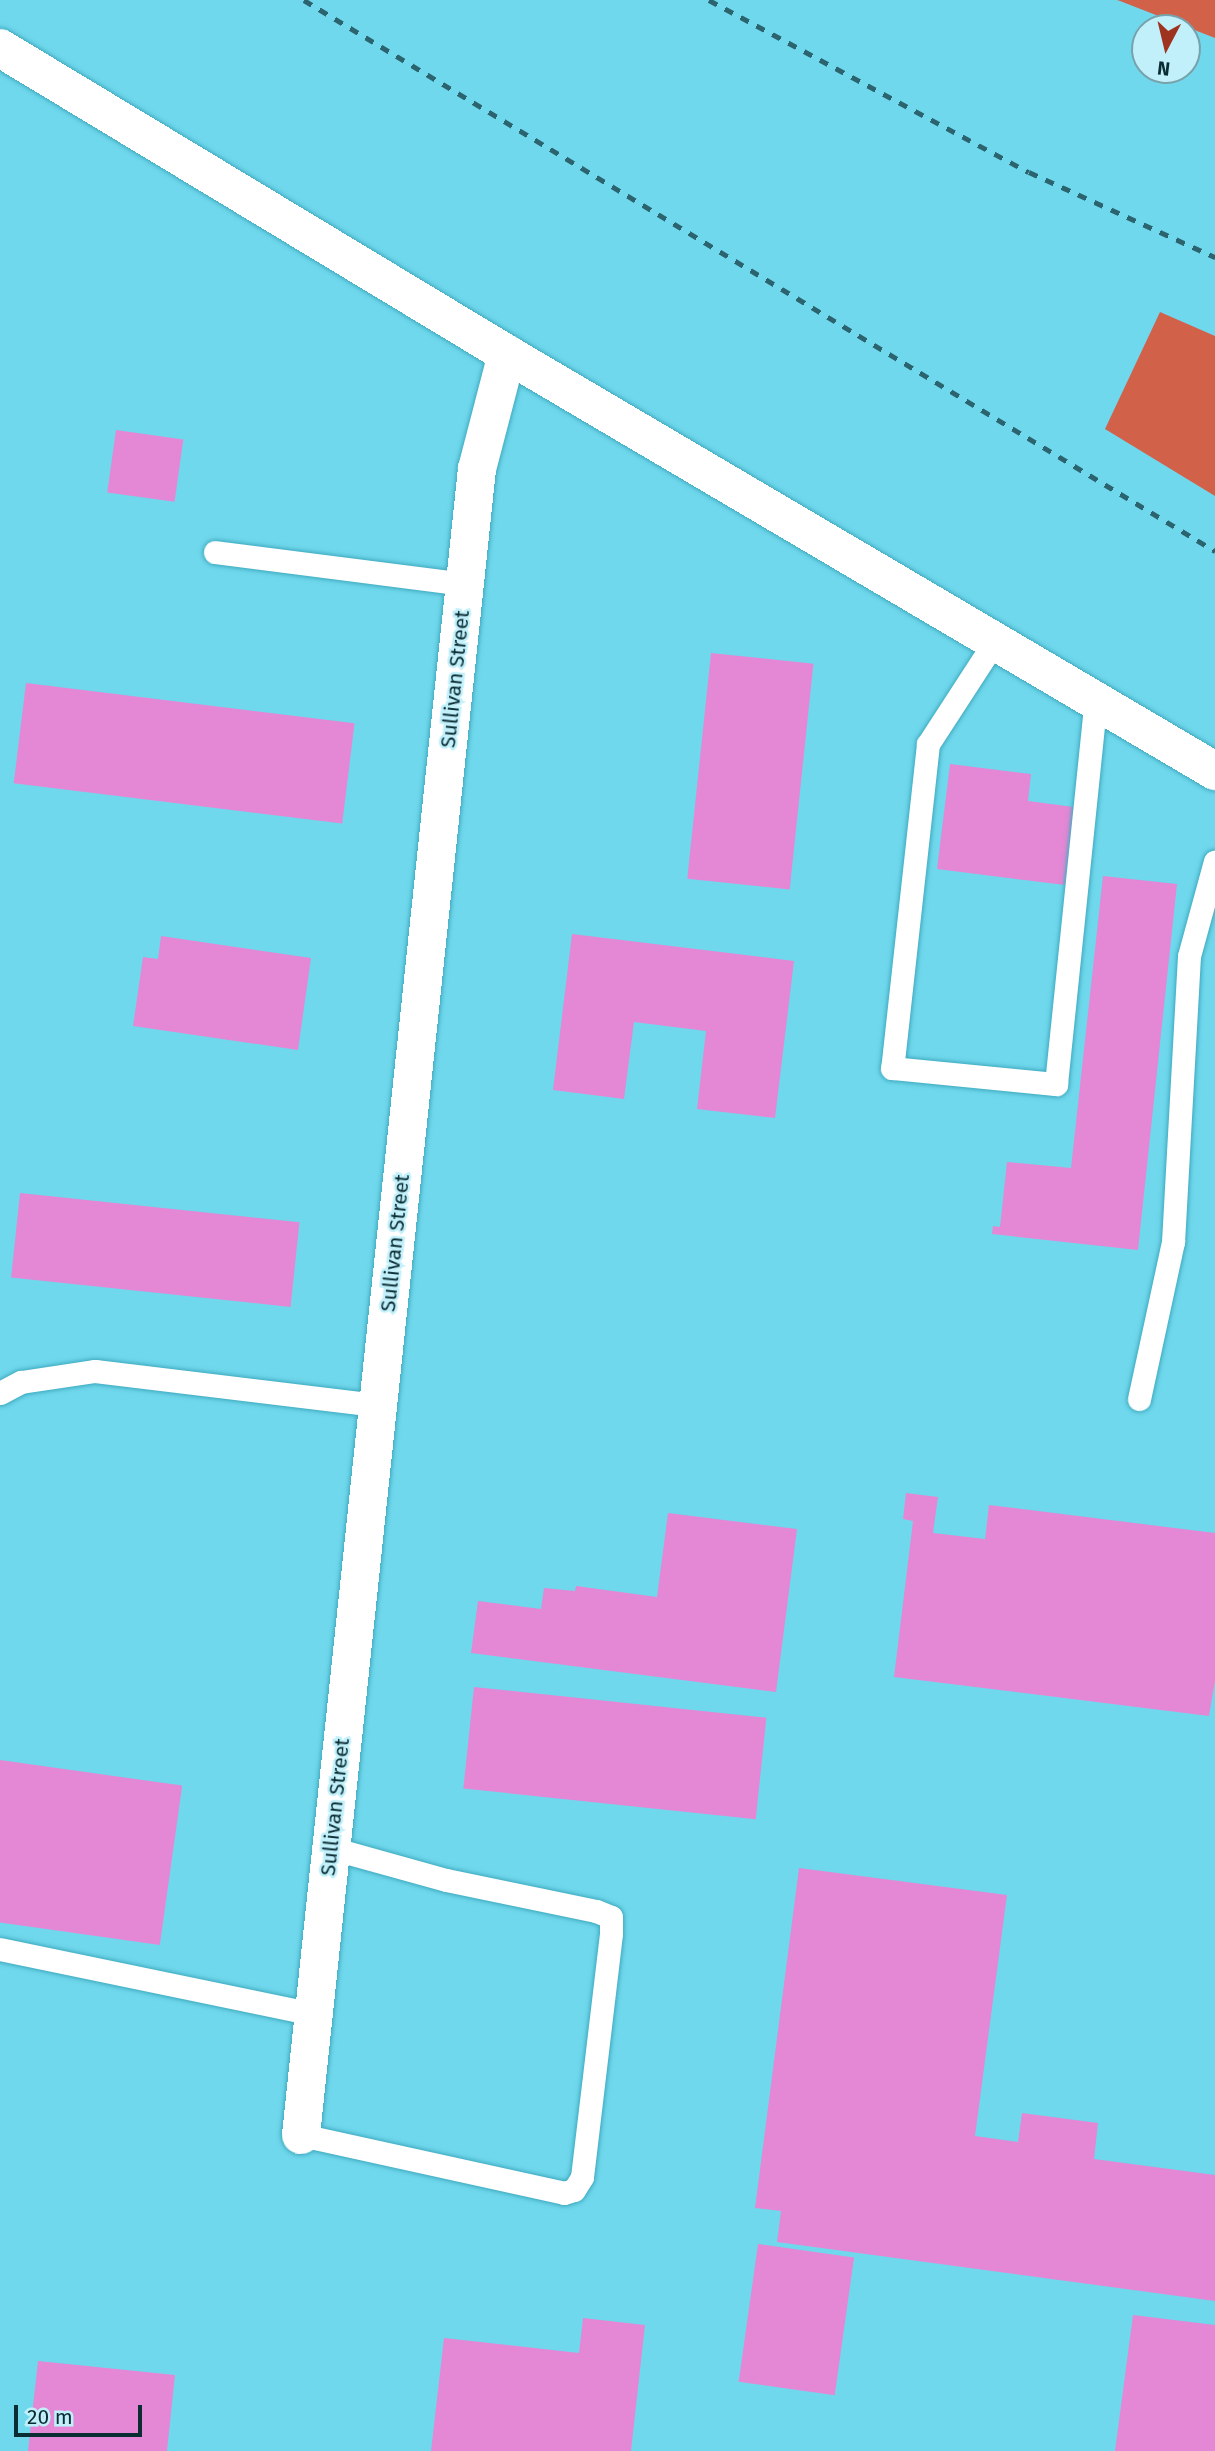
<!DOCTYPE html>
<html>
<head>
<meta charset="utf-8">
<style>
  body { margin:0 }
  #map { position:relative; width:1215px; height:2451px; overflow:hidden; background:#70d8ed; font-family:"Fira Sans",sans-serif }
  div>[style] { position:absolute }
  .forest>* { inset:0; background:#d2614a }
  .building>* { inset:0; background:#e487d5; transform-origin:0 0 }
  .roads { filter:drop-shadow(0 0 2px #3faabf) drop-shadow(0 0 2px #3faabf) }
  .lane>* { height:23px; margin:-11.5px; padding:0 11.5px; transform-origin:11.5px; border-radius:11.5px; background:#fff }
  .street>* { height:38px; margin:-19px; padding:0 19px; transform-origin:19px; border-radius:19px; background:#fff }
  .primary>* { height:38px; margin:-19px; padding:0 19px; transform-origin:19px; border-radius:19px; background:#fff }
  .rail>* { height:5px; margin-top:-2.5px; transform-origin:0; background:repeating-linear-gradient(90deg,#2b646f 0 9px,transparent 0 18px) }
  span { translate:-50% -50%; white-space:nowrap; text-align:center; line-height:1.15; -webkit-text-stroke:5px #c1f0fb; paint-order:stroke }
  .street-label { font-size:21px; color:#0a2c33 }
  .north { position:absolute; left:1131px; top:14px; width:70px; height:70px; box-sizing:border-box; background:#c1f0fb; border:2px solid #78a2ab; border-radius:50%; rotate:187deg; font-size:19px; font-weight:700; line-height:28px; text-align:center; color:#0a2c33 }
  .north::after { content:''; display:block; margin:auto; width:24px; height:32px; background:#9e3420; clip-path:polygon(50% 0,100% 100%,50% 72%,0 100%) }
  .scale { position:absolute; left:14px; top:2405px; width:128px; height:32px; box-sizing:border-box; border:4px solid #0a2c33; border-top:0; padding-left:9px; font-size:21px; line-height:24px; white-space:nowrap; color:#0a2c33; -webkit-text-stroke:5px #c1f0fb; paint-order:stroke }
</style>
</head>
<body>
<div id="map">
  <div class="forest">
    <div style="clip-path:polygon(1117px 0,1215px 0,1215px 38px,1120px 1px)"></div>
    <div style="clip-path:polygon(1160px 312px,1215px 336px,1215px 496px,1105px 429px)"></div>
  </div>
  <div class="building">
    <div style="left:116px;top:430px;width:68px;height:63px;rotate:8deg"></div>
    <div style="left:711px;top:653px;width:103px;height:227px;rotate:6deg"></div>
    <div style="left:26px;top:683px;width:331px;height:101px;rotate:7deg"></div>
    <div style="clip-path:polygon(950px 764px,1031px 774px,1028px 801px,1074px 807px,1065px 885px,937px 869px)"></div>
    <div style="clip-path:polygon(1103px 876px,1177px 884px,1138px 1250px,992px 1234px,993px 1226px,1000px 1227px,1007px 1162px,1071px 1168px)"></div>
    <div style="clip-path:polygon(572px 934px,794px 961px,775px 1118px,697px 1109px,706px 1031px,634px 1022px,624px 1099px,553px 1090px)"></div>
    <div style="clip-path:polygon(161px 936px,311px 958px,298px 1050px,133px 1026px,143px 957px,158px 959px)"></div>
    <div style="left:20px;top:1193px;width:281px;height:85px;rotate:6deg"></div>
    <div style="clip-path:polygon(906px 1493px,938px 1497px,933px 1533px,985px 1539px,989px 1505px,1215px 1533px,1215px 1681px,1209px 1716px,894px 1677px,913px 1521px,903px 1519px)"></div>
    <div style="clip-path:polygon(668px 1513px,797px 1529px,776px 1692px,471px 1653px,478px 1601px,541px 1609px,544px 1588px,575px 1591px,576px 1586px,657px 1597px)"></div>
    <div style="left:474px;top:1687px;width:294px;height:102px;rotate:6deg"></div>
    <div style="left:0;top:1760px;width:184px;height:161px;rotate:8deg"></div>
    <div style="clip-path:polygon(799px 1868px,1007px 1895px,975px 2136px,1018px 2142px,1022px 2113px,1098px 2123px,1094px 2159px,1215px 2175px,1215px 2301px,777px 2242px,781px 2211px,755px 2208px)"></div>
    <div style="left:758px;top:2244px;width:97px;height:139px;rotate:8deg"></div>
    <div style="clip-path:polygon(1133px 2315px,1215px 2325px,1215px 2451px,1115px 2451px)"></div>
    <div style="clip-path:polygon(583px 2318px,645px 2325px,631px 2451px,431px 2451px,444px 2338px,579px 2353px)"></div>
    <div style="clip-path:polygon(38px 2361px,175px 2375px,167px 2451px,28px 2451px)"></div>
  </div>
  <div class="roads">
    <div class="lane">
      <div style="left:215px;top:552px;width:252px;rotate:7.3deg"></div>
      <div style="left:995px;top:641px;width:123px;rotate:123deg"></div>
      <div style="left:928px;top:744px;width:326px;rotate:96.3deg"></div>
      <div style="left:892px;top:1068px;width:165px;rotate:5.6deg"></div>
      <div style="left:1056px;top:1084px;width:386px;rotate:-84.1deg"></div>
      <div style="left:0;top:1393px;width:24px;rotate:-28deg"></div>
      <div style="left:21px;top:1382px;width:75px;rotate:-8.5deg"></div>
      <div style="left:95px;top:1371px;width:285px;rotate:6.9deg"></div>
      <div style="left:1139px;top:1399px;width:161px;rotate:-77.8deg"></div>
      <div style="left:1173px;top:1242px;width:286px;rotate:-86.8deg"></div>
      <div style="left:1189px;top:956px;width:98px;rotate:-74.7deg"></div>
      <div style="left:0;top:1949px;width:321px;rotate:11.7deg"></div>
      <div style="left:301px;top:2135px;width:269px;rotate:12.4deg"></div>
      <div style="left:564px;top:2193px;width:10px;rotate:-17deg"></div>
      <div style="left:574px;top:2190px;width:15px;rotate:-58deg"></div>
      <div style="left:582px;top:2177px;width:246px;rotate:-83.2deg"></div>
      <div style="left:611px;top:1933px;width:16px;rotate:-90deg"></div>
      <div style="left:611px;top:1917px;width:16px;rotate:-158deg"></div>
      <div style="left:596px;top:1911px;width:153px;rotate:-168.3deg"></div>
      <div style="left:446px;top:1880px;width:119px;rotate:-164.5deg"></div>
    </div>
    <div class="street">
      <div style="left:301px;top:2135px;width:1675px;rotate:-83.97deg"></div>
      <div style="left:477px;top:469px;width:119px;rotate:-75.4deg"></div>
    </div>
    <div class="primary">
      <div style="left:0;top:48px;width:592px;rotate:31.11deg"></div>
      <div style="left:507px;top:354px;width:822px;rotate:30.5deg"></div>
    </div>
  </div>
  <div class="rail">
    <div style="left:304px;top:0;width:1065px;rotate:31.17deg"></div>
    <div style="left:709px;top:0;width:363px;rotate:28.3deg"></div>
    <div style="left:1029px;top:172px;width:205px;rotate:24.6deg"></div>
  </div>
  <div class="street-label">
    <span style="left:455px;top:679px;rotate:-84deg">Sullivan Street</span>
    <span style="left:395px;top:1243px;rotate:-84deg">Sullivan Street</span>
    <span style="left:335px;top:1807px;rotate:-84deg">Sullivan Street</span>
  </div>
  <div class="north">N</div>
  <div class="scale">20 m</div>
</div>
</body>
</html>
